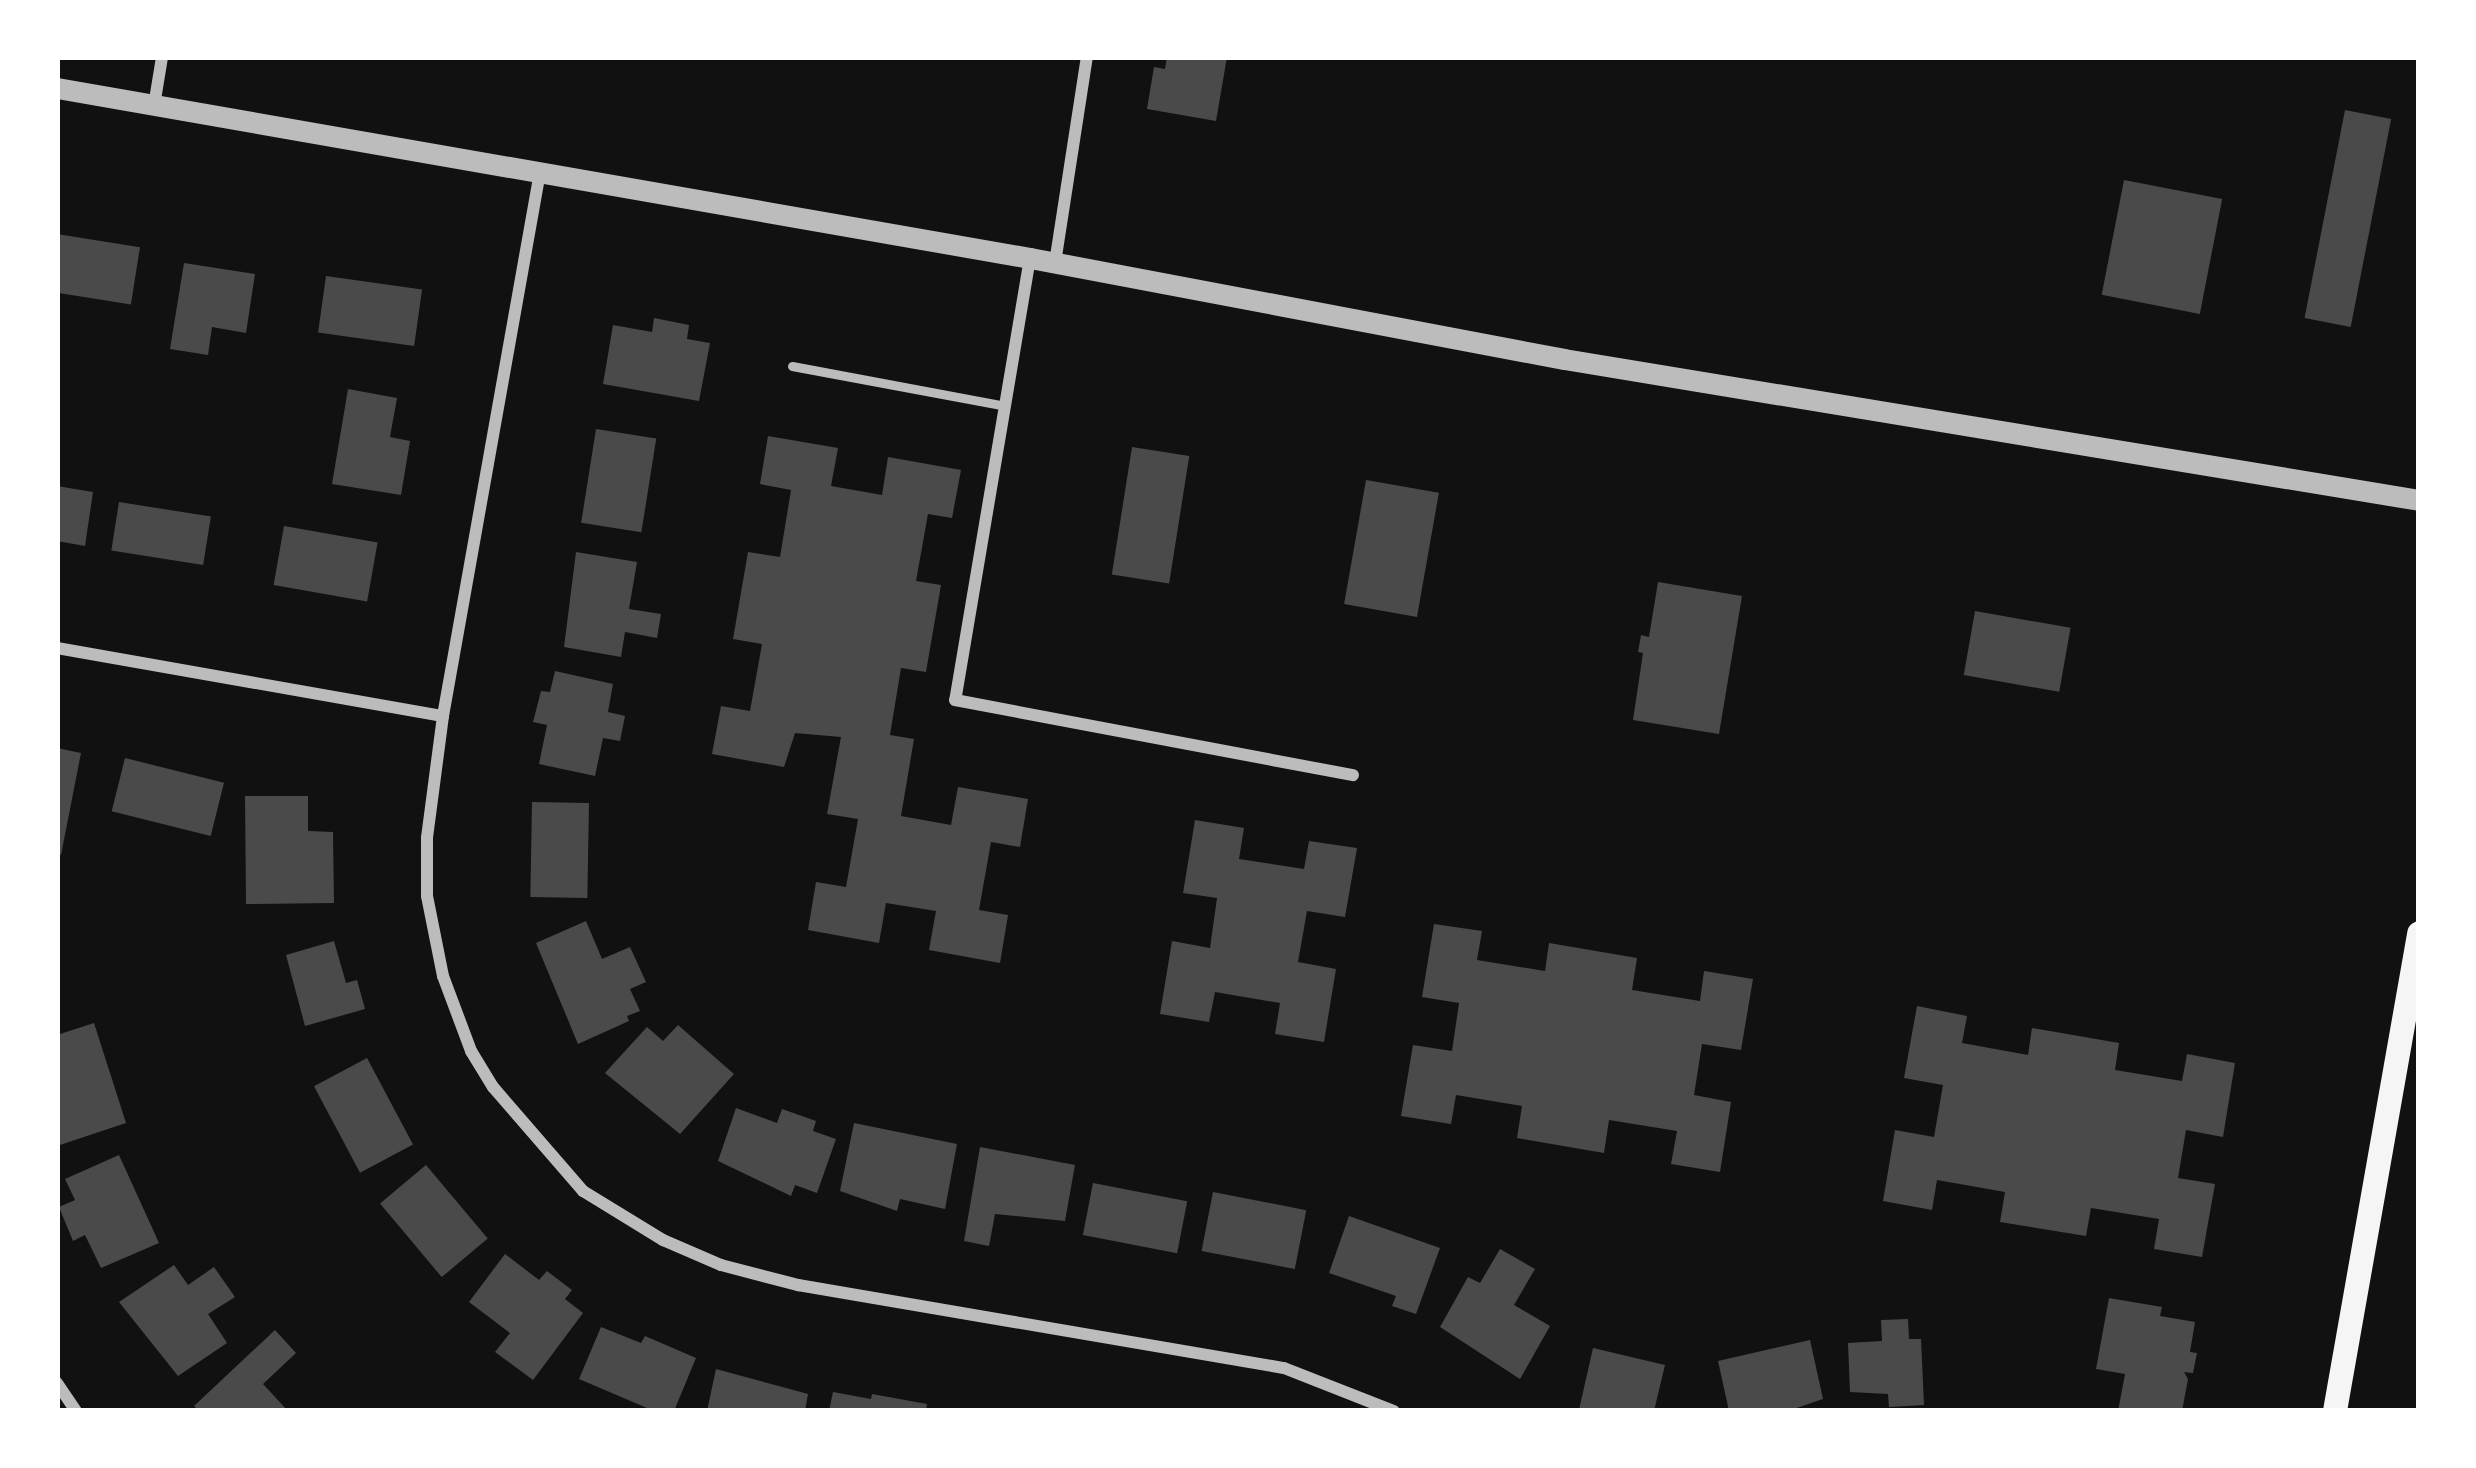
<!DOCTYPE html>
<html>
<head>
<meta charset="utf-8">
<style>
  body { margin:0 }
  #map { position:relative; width:2476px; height:1468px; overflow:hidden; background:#111; font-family:Cabin,sans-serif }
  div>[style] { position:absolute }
  .building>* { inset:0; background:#4a4a4a; transform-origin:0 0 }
  .service>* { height:9px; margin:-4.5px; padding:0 4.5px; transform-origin:4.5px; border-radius:4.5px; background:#bcbcbc }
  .minor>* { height:12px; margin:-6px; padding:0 6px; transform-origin:6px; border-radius:6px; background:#bcbcbc }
  .tertiary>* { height:21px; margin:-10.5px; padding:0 10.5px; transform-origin:10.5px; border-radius:10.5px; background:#bcbcbc }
  .secondary>* { height:24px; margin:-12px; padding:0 12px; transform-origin:12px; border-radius:12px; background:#f5f5f5 }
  span { translate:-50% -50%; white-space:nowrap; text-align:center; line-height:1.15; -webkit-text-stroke:12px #fff; paint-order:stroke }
  .frame { position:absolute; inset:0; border:60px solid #fff; pointer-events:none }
</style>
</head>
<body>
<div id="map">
  <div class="building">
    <div style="clip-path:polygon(1167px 57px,1227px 57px,1216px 121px,1147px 109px,1154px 67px,1165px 69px)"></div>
    <div style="left:2345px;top:110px;width:47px;height:212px;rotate:11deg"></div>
    <div style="left:2124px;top:180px;width:100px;height:117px;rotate:11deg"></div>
    <div style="left:57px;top:234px;width:84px;height:58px;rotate:9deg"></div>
    <div style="clip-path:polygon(184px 263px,255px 274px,246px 333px,212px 327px,208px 355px,170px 349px)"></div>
    <div style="left:326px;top:276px;width:97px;height:57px;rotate:8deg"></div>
    <div style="clip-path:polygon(654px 318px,689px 325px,687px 339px,710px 343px,699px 401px,603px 384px,613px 325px,652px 332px)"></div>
    <div style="clip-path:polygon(348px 389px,397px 398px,390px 437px,410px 441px,401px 495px,332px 484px)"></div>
    <div style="left:596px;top:429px;width:61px;height:95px;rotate:9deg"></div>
    <div style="clip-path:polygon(768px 436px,838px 448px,831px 486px,882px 495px,888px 457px,961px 470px,952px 518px,928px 514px,916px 581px,941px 585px,926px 672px,901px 668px,890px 735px,914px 739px,901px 816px,951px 825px,958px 787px,1028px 799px,1020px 847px,991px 842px,979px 910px,1008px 915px,1000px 963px,929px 950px,936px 911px,886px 903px,879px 943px,808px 930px,816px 882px,846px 887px,858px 819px,827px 814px,841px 737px,795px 733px,784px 767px,712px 754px,721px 706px,750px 711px,762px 644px,733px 639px,748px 552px,780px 557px,791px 490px,760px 484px)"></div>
    <div style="left:1132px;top:447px;width:58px;height:129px;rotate:9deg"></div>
    <div style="left:1366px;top:480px;width:74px;height:126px;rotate:10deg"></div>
    <div style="clip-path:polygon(57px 486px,93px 492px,85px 546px,57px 541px)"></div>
    <div style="left:119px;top:502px;width:93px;height:49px;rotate:9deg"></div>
    <div style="left:284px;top:526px;width:95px;height:60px;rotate:10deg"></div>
    <div style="clip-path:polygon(576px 552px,637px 562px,629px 609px,661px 614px,657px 638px,625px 632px,621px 657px,564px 647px)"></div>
    <div style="clip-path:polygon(1658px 582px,1742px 596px,1719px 734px,1633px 720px,1643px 653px,1638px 652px,1641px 635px,1649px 637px)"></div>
    <div style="left:1975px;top:611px;width:97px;height:65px;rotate:10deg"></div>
    <div style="clip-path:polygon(555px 671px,613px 684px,608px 712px,625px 716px,620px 741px,603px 738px,595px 776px,539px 764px,547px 725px,533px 722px,541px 691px,550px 692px)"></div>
    <div style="clip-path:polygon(57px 748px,81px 753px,61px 855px,57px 854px)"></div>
    <div style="left:125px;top:758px;width:102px;height:55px;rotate:14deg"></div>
    <div style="clip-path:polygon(245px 796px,308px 796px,308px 831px,333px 832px,334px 903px,246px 904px)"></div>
    <div style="left:532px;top:802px;width:57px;height:95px;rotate:1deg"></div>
    <div style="clip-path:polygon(1195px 820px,1244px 828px,1239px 859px,1304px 869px,1309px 841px,1357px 848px,1345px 917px,1307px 911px,1298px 962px,1336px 969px,1324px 1042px,1275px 1034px,1280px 1003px,1215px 992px,1209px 1022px,1160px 1014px,1172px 941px,1210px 948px,1217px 898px,1183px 893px)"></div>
    <div style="clip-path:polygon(586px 921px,602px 959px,630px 947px,646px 982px,630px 989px,640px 1011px,627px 1016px,629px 1021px,578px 1044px,536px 943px)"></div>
    <div style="clip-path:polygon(1434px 924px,1482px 931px,1477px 960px,1545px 971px,1549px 943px,1637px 958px,1632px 990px,1700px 1001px,1704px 971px,1753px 979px,1741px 1050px,1702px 1044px,1694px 1095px,1731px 1102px,1720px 1172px,1671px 1164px,1677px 1131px,1609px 1120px,1604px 1153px,1517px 1138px,1522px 1106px,1456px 1095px,1451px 1124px,1401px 1116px,1413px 1045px,1452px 1051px,1459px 1003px,1422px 997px)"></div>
    <div style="clip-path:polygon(334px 941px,346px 983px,357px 980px,365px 1009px,305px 1026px,286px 955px)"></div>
    <div style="clip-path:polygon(1917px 1006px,1967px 1016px,1962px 1043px,2028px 1055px,2032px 1028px,2050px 1031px,2119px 1043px,2115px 1070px,2182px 1081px,2187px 1054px,2235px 1063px,2223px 1137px,2186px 1130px,2178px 1178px,2215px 1184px,2202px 1257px,2154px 1249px,2159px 1219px,2091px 1208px,2086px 1236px,2000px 1222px,2005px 1192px,1937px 1180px,1932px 1210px,1883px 1201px,1895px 1130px,1934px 1137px,1943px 1085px,1904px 1078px)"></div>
    <div style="clip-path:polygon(94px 1023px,126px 1123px,60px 1145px,57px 1035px)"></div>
    <div style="clip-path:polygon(678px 1025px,734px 1074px,680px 1134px,605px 1073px,647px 1027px,663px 1041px)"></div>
    <div style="left:367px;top:1058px;width:98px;height:60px;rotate:62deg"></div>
    <div style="clip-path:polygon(736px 1108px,777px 1123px,782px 1109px,816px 1121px,813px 1131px,836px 1139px,817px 1193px,795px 1185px,791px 1196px,718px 1161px)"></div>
    <div style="clip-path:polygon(854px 1123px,957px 1144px,945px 1209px,900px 1199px,897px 1211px,840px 1191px)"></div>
    <div style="clip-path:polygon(980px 1147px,1075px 1165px,1065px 1221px,995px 1214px,989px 1246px,964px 1241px)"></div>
    <div style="clip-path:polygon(119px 1155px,159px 1243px,101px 1268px,85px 1235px,73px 1241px,59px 1207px,75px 1200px,65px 1179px)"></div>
    <div style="left:426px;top:1165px;width:96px;height:60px;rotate:50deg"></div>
    <div style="left:1093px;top:1183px;width:96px;height:53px;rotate:11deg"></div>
    <div style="left:1213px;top:1192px;width:95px;height:60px;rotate:11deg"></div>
    <div style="clip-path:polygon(1349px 1216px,1440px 1248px,1416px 1314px,1392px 1306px,1396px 1296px,1329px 1273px)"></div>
    <div style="clip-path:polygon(1500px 1249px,1535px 1269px,1514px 1305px,1550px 1326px,1520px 1379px,1440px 1327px,1468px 1277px,1480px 1283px)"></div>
    <div style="clip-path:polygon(505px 1254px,539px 1280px,547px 1271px,572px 1290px,565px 1299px,583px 1313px,533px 1380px,495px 1352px,510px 1333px,469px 1302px)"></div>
    <div style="clip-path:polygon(174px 1265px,188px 1285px,214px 1267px,235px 1297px,208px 1314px,227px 1343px,178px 1376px,119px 1302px)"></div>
    <div style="clip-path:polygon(2109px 1298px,2162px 1307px,2160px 1316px,2195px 1322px,2190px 1352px,2197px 1353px,2193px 1373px,2184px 1372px,2188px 1379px,2182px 1411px,2118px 1411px,2125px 1374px,2096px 1369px)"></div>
    <div style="clip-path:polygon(1908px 1319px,1909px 1339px,1921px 1339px,1924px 1405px,1889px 1407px,1888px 1394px,1850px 1392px,1848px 1343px,1882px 1341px,1881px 1320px)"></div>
    <div style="clip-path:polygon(601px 1327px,641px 1343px,645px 1336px,696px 1358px,674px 1411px,654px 1411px,579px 1379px)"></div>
    <div style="clip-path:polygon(275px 1330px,296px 1353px,263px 1384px,288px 1411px,199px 1411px,194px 1406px)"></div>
    <div style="clip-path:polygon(1810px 1340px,1823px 1399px,1788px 1411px,1729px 1411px,1718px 1361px)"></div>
    <div style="clip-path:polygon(1593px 1348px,1665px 1365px,1654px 1411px,1579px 1410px)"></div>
    <div style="clip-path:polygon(716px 1369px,808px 1394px,805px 1411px,707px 1411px)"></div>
    <div style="clip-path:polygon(833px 1392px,871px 1399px,872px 1394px,927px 1404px,926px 1411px,829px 1411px)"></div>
  </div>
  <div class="service">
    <div style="left:792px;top:366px;width:217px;rotate:10.6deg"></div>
  </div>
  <div class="minor">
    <div style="left:154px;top:106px;width:50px;rotate:-80.7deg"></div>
    <div style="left:540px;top:172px;width:553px;rotate:100.11deg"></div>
    <div style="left:443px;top:716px;width:123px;rotate:97.5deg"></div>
    <div style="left:427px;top:838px;width:58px;rotate:90deg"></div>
    <div style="left:427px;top:896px;width:82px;rotate:78.7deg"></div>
    <div style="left:443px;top:976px;width:80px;rotate:69.5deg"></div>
    <div style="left:471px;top:1051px;width:42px;rotate:58.6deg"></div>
    <div style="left:493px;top:1087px;width:138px;rotate:49.1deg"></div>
    <div style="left:583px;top:1191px;width:94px;rotate:31.5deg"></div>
    <div style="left:663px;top:1240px;width:63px;rotate:23.3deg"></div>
    <div style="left:721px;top:1265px;width:80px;rotate:14.6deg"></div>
    <div style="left:798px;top:1285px;width:493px;rotate:9.7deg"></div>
    <div style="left:1284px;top:1368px;width:118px;rotate:21.4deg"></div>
    <div style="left:1030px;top:258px;width:448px;rotate:99.6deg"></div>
    <div style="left:955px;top:700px;width:405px;rotate:10.7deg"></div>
    <div style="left:1055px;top:263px;width:208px;rotate:-81.2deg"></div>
    <div style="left:57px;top:648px;width:392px;rotate:10deg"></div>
    <div style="left:57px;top:1383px;width:34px;rotate:56deg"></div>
  </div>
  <div class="tertiary">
    <div style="left:57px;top:88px;width:988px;rotate:9.91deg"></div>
    <div style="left:1030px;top:258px;width:543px;rotate:10.71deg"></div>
    <div style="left:1564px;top:359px;width:867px;rotate:9.36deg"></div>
  </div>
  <div class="secondary">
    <div style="left:2335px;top:1411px;width:485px;rotate:-80deg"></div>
  </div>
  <div class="frame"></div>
</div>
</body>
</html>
